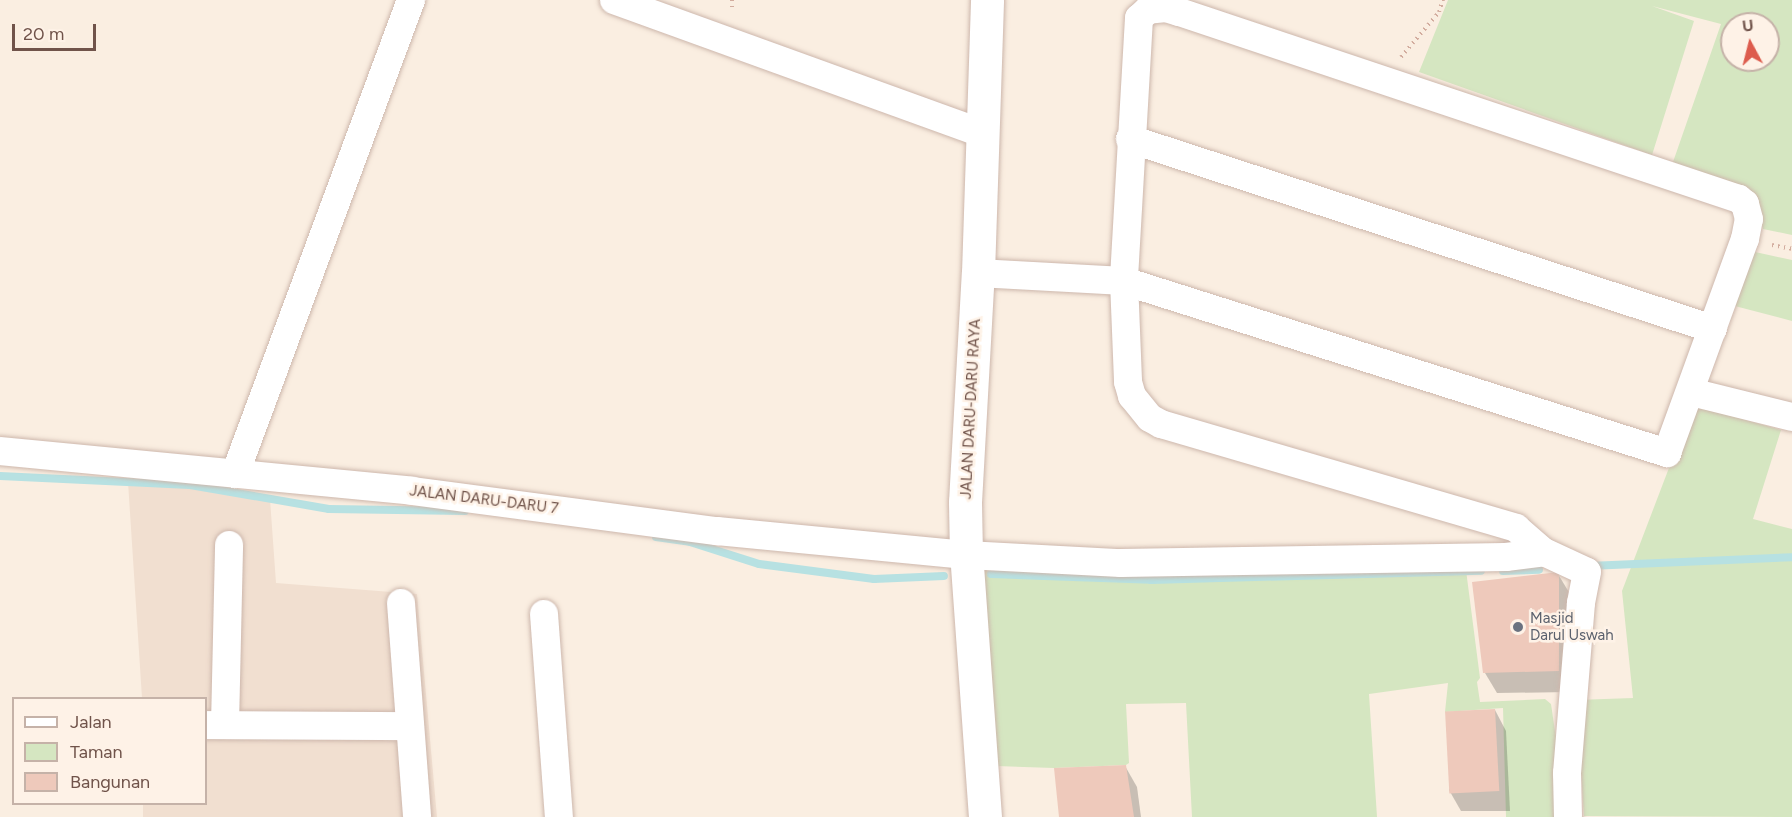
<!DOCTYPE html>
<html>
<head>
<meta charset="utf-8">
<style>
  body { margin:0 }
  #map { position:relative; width:1792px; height:817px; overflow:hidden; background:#faeee1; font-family:Figtree,sans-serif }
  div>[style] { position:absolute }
  .residential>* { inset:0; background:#f1dfd0 }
  .green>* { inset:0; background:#d5e6c1 }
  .shadow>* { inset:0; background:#0003 }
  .stream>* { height:8px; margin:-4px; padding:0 4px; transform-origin:4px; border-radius:4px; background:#b7e1e2 }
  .building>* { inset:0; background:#eec9bb; transform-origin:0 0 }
  .path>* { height:4px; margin-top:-2px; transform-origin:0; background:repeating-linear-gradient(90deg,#d2ac9e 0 1.5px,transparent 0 6px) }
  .roads { filter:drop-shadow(0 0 2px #cdb7ac) drop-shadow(0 0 2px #cdb7ac) }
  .minor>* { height:28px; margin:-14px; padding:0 14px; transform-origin:14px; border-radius:14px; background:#fff }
  .secondary>* { height:33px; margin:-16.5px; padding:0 16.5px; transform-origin:16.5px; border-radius:16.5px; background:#fff }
  .dots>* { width:16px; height:16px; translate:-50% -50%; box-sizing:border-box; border:3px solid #fef2e7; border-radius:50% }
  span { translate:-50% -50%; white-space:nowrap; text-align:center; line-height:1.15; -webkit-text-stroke:5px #fef2e7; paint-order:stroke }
  .street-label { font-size:15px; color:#70534a }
  .worship-label { font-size:15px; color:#5b616d }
  .left { translate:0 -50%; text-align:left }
  .legend { position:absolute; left:12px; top:697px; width:195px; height:108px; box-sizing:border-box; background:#fef2e7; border:2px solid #c5b2a8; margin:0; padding:8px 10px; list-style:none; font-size:18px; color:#70534a }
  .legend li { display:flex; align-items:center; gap:12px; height:30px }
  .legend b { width:30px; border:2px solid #c5b2a8 }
  .north { position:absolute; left:1720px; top:12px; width:60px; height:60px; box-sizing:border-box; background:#fef2e7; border:2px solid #c5b2a8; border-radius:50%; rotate:353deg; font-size:16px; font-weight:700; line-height:24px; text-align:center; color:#70534a }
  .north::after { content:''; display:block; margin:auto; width:21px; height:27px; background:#dd5c4d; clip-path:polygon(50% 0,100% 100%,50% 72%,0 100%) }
  .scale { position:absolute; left:12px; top:24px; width:84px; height:27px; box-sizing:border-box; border:3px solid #70534a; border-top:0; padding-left:8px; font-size:18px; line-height:21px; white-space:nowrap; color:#70534a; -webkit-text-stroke:4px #fef2e7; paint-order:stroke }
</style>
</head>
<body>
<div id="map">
  <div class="residential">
    <div style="clip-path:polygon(128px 482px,190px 485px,270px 499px,276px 583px,417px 594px,437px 817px,143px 817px,143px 804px,206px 804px,206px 698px,142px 698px)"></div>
  </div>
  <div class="green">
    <div style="clip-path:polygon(evenodd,1448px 0,1792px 0,1792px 235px,1763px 229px,1753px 193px,1673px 162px,1721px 24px,1652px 6px,1694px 21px,1652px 155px,1419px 72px,1448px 0,1732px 24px,1768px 24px,1768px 60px,1732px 60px,1732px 24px)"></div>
    <div style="clip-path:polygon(1755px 252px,1792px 260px,1792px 321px,1731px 305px)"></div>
    <div style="clip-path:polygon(1693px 405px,1781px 430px,1753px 519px,1792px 529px,1792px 817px,1584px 816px,1576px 700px,1633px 698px,1622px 591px)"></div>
    <div style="clip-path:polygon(983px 569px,1466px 570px,1480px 678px,1477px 682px,1480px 702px,1545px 699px,1551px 704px,1560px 765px,1560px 817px,1506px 817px,1503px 708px,1445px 712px,1448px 683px,1369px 694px,1377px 817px,1192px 817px,1186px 703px,1126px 704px,1129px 763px,1126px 765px,1054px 768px,996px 766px)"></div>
  </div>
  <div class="shadow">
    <div style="clip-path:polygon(1558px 574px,1570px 594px,1570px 692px,1497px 693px,1485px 673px)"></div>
    <div style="clip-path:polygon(1495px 710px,1506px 731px,1510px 811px,1461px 811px,1449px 790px)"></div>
    <div style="clip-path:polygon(1125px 766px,1137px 787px,1141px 817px,1060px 817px)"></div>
  </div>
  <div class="stream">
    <div style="left:0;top:476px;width:190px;rotate:2.7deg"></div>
    <div style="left:190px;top:485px;width:141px;rotate:9.8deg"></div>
    <div style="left:329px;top:509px;width:136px;rotate:0.8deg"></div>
    <div style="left:656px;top:537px;width:34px;rotate:8deg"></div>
    <div style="left:690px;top:542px;width:72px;rotate:17.7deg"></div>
    <div style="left:759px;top:564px;width:116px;rotate:7.4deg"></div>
    <div style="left:874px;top:579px;width:70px;rotate:-2.5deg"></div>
    <div style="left:1589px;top:566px;width:203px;rotate:-2.5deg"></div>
    <div style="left:1503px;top:571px;width:36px;rotate:-2deg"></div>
    <div style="left:991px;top:574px;width:160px;rotate:2.1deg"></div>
    <div style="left:1151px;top:580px;width:330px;rotate:-1.6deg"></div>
  </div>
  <div class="building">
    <div style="clip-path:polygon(1559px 572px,1559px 671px,1483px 673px,1472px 582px)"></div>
    <div style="left:1495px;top:709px;width:82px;height:50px;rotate:87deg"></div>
    <div style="clip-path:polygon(1126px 765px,1134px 817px,1059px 817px,1054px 768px)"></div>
  </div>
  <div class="path">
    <div style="left:732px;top:0;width:12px;rotate:90deg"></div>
    <div style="left:1401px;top:57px;width:59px;rotate:-49.8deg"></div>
    <div style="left:1439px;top:12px;width:13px;rotate:-72deg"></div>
    <div style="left:1772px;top:245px;width:20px;rotate:11deg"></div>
  </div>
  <div class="roads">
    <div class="minor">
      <div style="left:614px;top:0;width:390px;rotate:19.9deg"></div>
      <div style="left:1130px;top:139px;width:613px;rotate:18.05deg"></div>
      <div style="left:978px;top:273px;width:146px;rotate:3.1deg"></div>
      <div style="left:1124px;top:281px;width:570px;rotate:17.58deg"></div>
      <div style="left:1667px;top:453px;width:228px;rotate:-70deg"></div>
      <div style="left:1745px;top:239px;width:20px;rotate:-79deg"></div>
      <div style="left:1749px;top:219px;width:16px;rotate:-105deg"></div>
      <div style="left:1745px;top:204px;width:8px;rotate:-140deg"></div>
      <div style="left:1739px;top:199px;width:590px;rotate:-161.53deg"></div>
      <div style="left:1179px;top:12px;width:14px;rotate:-163deg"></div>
      <div style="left:1166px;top:8px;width:18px;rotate:174deg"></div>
      <div style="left:1148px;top:10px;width:12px;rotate:138deg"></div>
      <div style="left:1139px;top:18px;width:263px;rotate:93.3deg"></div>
      <div style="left:1124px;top:281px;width:101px;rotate:87.7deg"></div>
      <div style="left:1128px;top:382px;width:15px;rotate:74deg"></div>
      <div style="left:1132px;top:396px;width:28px;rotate:51deg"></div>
      <div style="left:1150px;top:418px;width:13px;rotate:29deg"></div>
      <div style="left:1161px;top:424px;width:370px;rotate:16.3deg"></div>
      <div style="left:1516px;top:528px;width:37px;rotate:41deg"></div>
      <div style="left:1544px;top:552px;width:47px;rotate:24.9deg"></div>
      <div style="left:1587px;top:572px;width:32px;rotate:101deg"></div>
      <div style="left:1581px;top:603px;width:171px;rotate:94.7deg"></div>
      <div style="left:1567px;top:773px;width:43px;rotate:88.7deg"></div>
      <div style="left:1691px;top:392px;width:104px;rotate:13.9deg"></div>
      <div style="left:0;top:451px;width:414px;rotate:5.5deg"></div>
      <div style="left:412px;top:491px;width:308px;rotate:7.5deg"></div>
      <div style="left:717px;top:531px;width:250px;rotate:5.5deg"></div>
      <div style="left:966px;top:555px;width:155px;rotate:3deg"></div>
      <div style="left:1121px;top:563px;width:385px;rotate:-0.9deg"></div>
      <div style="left:1506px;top:557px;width:38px;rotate:-7deg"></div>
      <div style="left:235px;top:474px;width:506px;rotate:-69.63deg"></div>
      <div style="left:401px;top:603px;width:215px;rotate:85.7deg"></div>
      <div style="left:544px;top:614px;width:204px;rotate:85.8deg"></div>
      <div style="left:206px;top:725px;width:204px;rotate:0.3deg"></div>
      <div style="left:225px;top:725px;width:180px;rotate:-88.7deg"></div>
    </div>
    <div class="secondary">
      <div style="left:985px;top:817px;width:263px;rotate:-94.1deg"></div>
      <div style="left:966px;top:555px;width:53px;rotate:-91.1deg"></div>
      <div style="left:965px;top:502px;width:229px;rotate:-86.8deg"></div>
      <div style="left:978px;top:273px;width:273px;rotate:-88.1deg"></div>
    </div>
  </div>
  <div class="dots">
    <div style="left:1518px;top:627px;background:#6b7280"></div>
  </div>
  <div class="street-label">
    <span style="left:971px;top:409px;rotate:-87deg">JALAN DARU-DARU RAYA</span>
    <span style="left:484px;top:500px;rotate:7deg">JALAN DARU-DARU 7</span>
  </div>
  <div class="worship-label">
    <span class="left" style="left:1530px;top:627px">Masjid<br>Darul Uswah</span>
  </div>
  <ul class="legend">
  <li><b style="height:8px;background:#fff"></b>Jalan</li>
  <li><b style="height:16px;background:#d5e6c1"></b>Taman</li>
  <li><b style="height:16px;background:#eec9bb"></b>Bangunan</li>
  </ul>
  <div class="north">U</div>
  <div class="scale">20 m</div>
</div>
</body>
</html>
